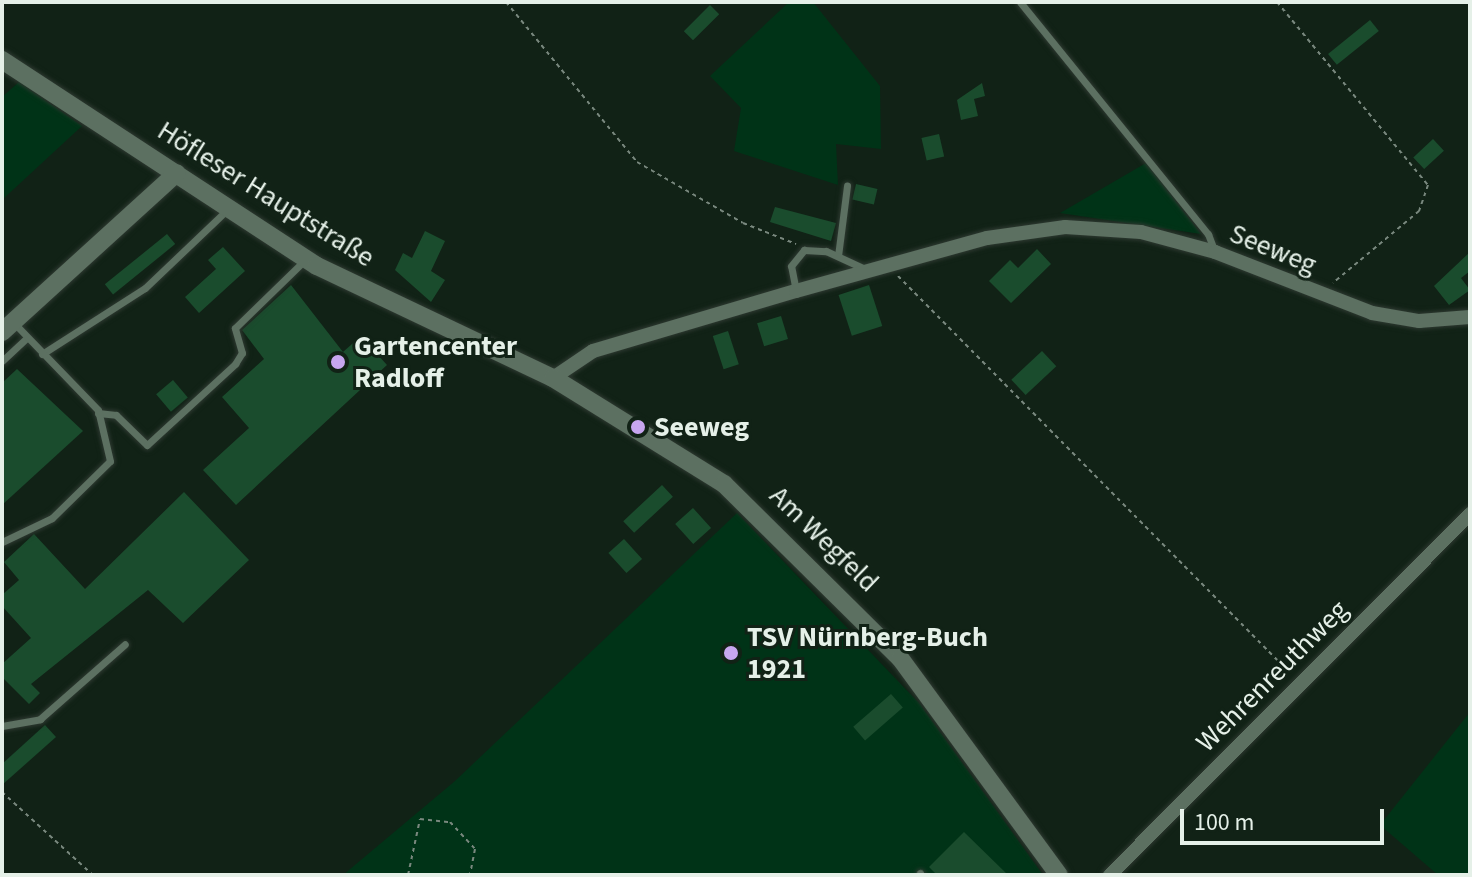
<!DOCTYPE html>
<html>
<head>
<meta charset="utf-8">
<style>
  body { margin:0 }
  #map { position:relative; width:1472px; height:877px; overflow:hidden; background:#112216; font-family:"Source Sans 3",sans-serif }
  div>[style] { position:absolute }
  .green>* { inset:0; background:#003317 }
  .building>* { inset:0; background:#1a4c2d; transform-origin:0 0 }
  .path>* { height:2px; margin-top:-1px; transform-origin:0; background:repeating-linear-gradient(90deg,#79887e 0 4px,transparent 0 8px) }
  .roads { filter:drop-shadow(0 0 2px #2e3931) drop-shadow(0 0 2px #2e3931) }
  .service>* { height:7px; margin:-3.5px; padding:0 3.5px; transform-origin:3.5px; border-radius:3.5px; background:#5c7061 }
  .minor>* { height:14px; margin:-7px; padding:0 7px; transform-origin:7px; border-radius:7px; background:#5c7061 }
  .tertiary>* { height:18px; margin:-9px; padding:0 9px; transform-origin:9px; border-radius:9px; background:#5c7061 }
  .dots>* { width:22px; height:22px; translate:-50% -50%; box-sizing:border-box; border:4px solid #112216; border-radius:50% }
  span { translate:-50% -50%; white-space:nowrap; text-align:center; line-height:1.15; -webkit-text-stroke:6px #112216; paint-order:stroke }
  .street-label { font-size:28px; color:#e5f0e8 }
  .poi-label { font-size:28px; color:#e5f0e8; font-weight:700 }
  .left { translate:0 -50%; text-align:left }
  .frame { position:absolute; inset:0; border:4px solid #e5f0e8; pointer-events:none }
  .scale { position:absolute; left:1180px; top:809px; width:204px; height:36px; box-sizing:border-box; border:4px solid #e5f0e8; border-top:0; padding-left:10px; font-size:24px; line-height:28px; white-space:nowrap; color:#e5f0e8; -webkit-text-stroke:6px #112216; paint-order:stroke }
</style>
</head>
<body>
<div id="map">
  <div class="green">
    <div style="clip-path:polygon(789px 2px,813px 2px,880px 86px,881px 149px,836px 144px,838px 185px,734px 151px,741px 108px,710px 76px)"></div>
    <div style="clip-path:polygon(19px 82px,82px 126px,2px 200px,2px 97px)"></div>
    <div style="clip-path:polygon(1146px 163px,1201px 234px,1060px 213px)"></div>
    <div style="clip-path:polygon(737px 513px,919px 703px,1043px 875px,343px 875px,455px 781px)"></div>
    <div style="clip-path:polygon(1470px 712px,1470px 875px,1438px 875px,1380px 825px)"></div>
  </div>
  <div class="building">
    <div style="left:710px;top:5px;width:13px;height:37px;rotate:45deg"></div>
    <div style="left:1370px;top:20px;width:14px;height:54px;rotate:51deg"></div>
    <div style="clip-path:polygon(982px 83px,985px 96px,974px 99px,978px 116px,961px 120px,957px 100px)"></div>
    <div style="left:939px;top:134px;width:23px;height:18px;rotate:77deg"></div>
    <div style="left:1433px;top:139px;width:16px;height:27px;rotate:47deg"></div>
    <div style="left:856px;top:184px;width:22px;height:16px;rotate:13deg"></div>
    <div style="clip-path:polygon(775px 207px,836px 223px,831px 241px,770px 222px)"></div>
    <div style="clip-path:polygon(425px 231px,445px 241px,431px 271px,445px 280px,431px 302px,395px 270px,403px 253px,412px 258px)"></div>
    <div style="left:167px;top:234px;width:13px;height:80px;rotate:51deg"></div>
    <div style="clip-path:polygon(223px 247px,245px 271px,199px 313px,185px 297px,216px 269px,208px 260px)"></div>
    <div style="clip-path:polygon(1037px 249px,1051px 264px,1011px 303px,989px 281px,1010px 260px,1018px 268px)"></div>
    <div style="clip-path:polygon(1470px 252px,1470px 271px,1461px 278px,1470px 290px,1449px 305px,1434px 286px)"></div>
    <div style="clip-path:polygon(291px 285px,343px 352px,361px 336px,387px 365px,236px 505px,203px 470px,249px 428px,222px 397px,264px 359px,242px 330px)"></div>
    <div style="left:869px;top:285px;width:43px;height:32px;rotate:72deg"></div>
    <div style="left:781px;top:316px;width:24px;height:25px;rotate:73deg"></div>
    <div style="left:728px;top:331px;width:35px;height:16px;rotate:72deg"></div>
    <div style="left:1042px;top:351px;width:21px;height:42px;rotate:47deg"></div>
    <div style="clip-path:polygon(17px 369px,83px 431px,2px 505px,2px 383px)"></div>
    <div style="left:173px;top:380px;width:23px;height:22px;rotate:50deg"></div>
    <div style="left:662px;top:485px;width:16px;height:53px;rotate:47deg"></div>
    <div style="clip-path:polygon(184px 492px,249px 560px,183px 623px,148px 590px,31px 684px,40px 693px,29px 704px,2px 677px,2px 664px,31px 638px,2px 606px,2px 595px,19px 580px,4px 562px,34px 534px,85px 589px)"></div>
    <div style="left:693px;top:508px;width:27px;height:24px;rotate:48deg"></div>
    <div style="left:624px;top:539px;width:27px;height:21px;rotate:48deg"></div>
    <div style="left:891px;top:694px;width:18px;height:50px;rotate:49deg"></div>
    <div style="clip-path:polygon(45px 725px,56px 737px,2px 785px,2px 764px)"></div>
    <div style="clip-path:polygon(964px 832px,1008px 875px,937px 875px,929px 867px)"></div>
  </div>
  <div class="path">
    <div style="left:506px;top:2px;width:207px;rotate:50.7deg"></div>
    <div style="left:637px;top:162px;width:122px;rotate:29.9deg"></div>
    <div style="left:743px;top:223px;width:57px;rotate:21.6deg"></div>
    <div style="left:1277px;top:2px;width:237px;rotate:50.5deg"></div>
    <div style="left:1428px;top:185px;width:28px;rotate:109deg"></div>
    <div style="left:1419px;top:211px;width:112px;rotate:140.1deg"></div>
    <div style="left:898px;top:276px;width:558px;rotate:45.36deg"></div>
    <div style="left:2px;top:792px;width:123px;rotate:42.4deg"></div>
    <div style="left:408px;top:875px;width:57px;rotate:-77.9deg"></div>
    <div style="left:420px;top:819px;width:30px;rotate:6deg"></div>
    <div style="left:450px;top:822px;width:37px;rotate:47deg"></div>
    <div style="left:475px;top:849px;width:26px;rotate:101deg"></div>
  </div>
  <div class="roads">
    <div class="service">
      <div style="left:1020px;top:2px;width:299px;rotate:51deg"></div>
      <div style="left:1208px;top:234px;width:19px;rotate:69deg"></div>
      <div style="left:838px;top:256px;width:71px;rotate:-82.7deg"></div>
      <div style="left:796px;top:291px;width:25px;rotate:-101deg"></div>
      <div style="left:791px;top:266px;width:21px;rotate:-51deg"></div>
      <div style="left:804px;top:250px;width:22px;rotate:3deg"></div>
      <div style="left:826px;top:251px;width:43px;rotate:24.8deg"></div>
      <div style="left:42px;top:354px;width:122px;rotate:-32.7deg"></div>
      <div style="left:145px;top:288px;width:113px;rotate:-43.6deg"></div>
      <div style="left:2px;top:361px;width:34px;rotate:-43deg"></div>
      <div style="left:98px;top:413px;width:18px;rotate:6deg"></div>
      <div style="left:116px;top:415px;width:43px;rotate:44.1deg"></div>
      <div style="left:147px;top:445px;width:120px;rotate:-42.6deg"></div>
      <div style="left:235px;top:364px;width:13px;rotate:-58deg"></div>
      <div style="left:242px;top:353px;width:26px;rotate:-106deg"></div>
      <div style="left:235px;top:328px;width:96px;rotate:-44.2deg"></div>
      <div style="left:2px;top:542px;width:55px;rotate:-25.6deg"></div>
      <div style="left:52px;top:518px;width:81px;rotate:-44.5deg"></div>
      <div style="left:110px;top:461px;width:52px;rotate:-103.2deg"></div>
      <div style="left:98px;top:410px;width:120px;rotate:-134deg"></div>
      <div style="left:2px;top:726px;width:39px;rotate:-10deg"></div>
      <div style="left:40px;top:719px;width:113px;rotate:-41.4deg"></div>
      <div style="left:920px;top:873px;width:2px;rotate:63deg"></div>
    </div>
    <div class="minor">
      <div style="left:553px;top:378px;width:48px;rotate:-34deg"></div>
      <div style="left:593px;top:351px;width:212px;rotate:-16.5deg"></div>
      <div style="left:796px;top:291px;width:198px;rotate:-15.5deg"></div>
      <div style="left:987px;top:238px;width:79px;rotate:-8deg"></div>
      <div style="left:1065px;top:227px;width:76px;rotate:3.8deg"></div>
      <div style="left:1141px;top:232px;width:77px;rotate:15.1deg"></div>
      <div style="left:1215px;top:252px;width:168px;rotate:21.2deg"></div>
      <div style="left:1372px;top:313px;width:48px;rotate:9.7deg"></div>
      <div style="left:1419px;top:321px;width:51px;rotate:-4.5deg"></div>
      <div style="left:1110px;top:875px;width:510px;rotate:-45.08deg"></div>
    </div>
    <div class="tertiary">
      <div style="left:2px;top:60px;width:376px;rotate:33.2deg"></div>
      <div style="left:317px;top:266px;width:261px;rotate:25.4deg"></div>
      <div style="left:553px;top:378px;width:201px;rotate:31.8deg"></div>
      <div style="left:724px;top:484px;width:247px;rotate:44.7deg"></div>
      <div style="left:900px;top:658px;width:269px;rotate:53.8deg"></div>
      <div style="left:2px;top:332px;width:236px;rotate:-42.3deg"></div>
    </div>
  </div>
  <div class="dots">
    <div style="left:338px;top:362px;background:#c7a6ef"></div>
    <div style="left:638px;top:427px;background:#c7a6ef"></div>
    <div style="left:731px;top:653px;background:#c7a6ef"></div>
  </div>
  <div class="street-label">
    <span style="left:266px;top:194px;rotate:32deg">Höfleser Hauptstraße</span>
    <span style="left:1273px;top:249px;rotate:22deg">Seeweg</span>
    <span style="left:824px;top:539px;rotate:44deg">Am Wegfeld</span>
    <span style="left:1272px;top:676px;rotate:-45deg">Wehrenreuthweg</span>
  </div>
  <div class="poi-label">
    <span class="left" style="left:354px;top:362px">Gartencenter<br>Radloff</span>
    <span class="left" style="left:654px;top:427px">Seeweg</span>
    <span class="left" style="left:747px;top:653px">TSV Nürnberg-Buch<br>1921</span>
  </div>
  <div class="frame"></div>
  <div class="scale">100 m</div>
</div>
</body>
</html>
